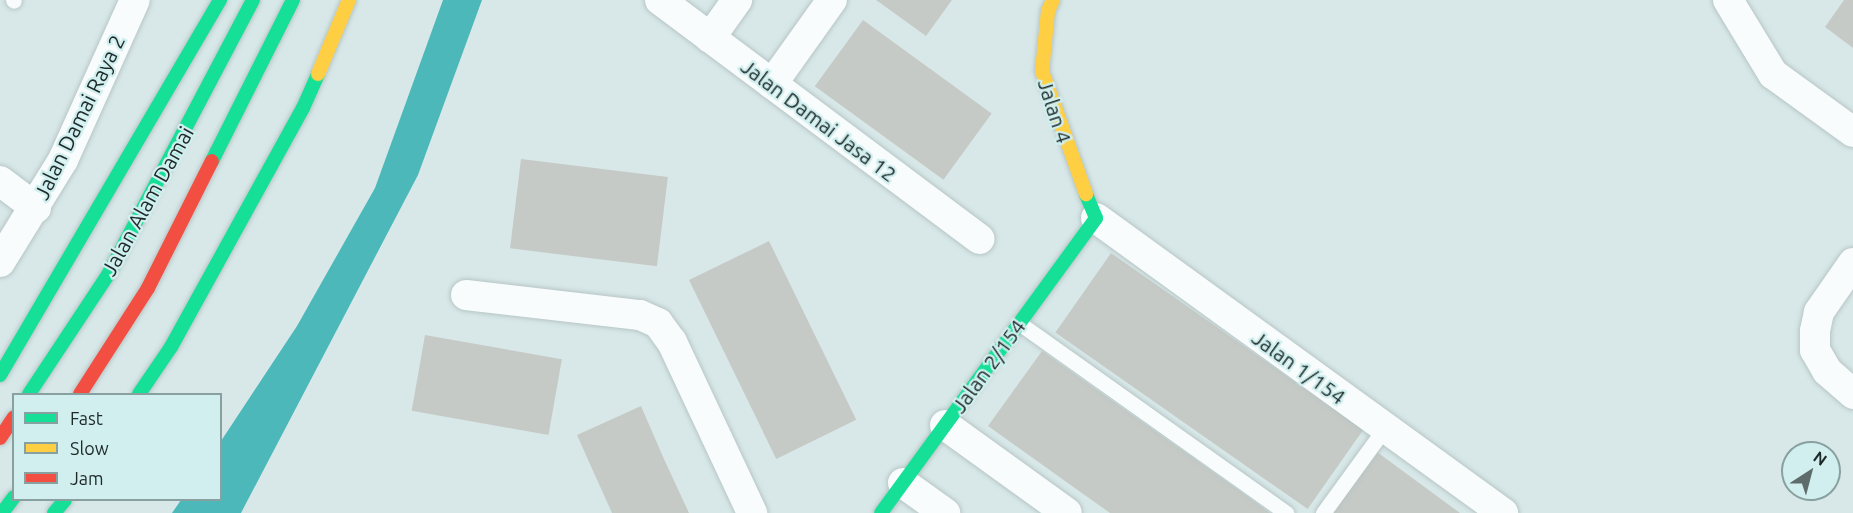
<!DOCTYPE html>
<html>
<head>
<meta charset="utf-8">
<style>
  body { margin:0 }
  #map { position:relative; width:1853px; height:513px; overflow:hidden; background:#d8e8e8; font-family:Ubuntu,sans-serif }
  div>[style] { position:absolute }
  .water>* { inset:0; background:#4db8b9 }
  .building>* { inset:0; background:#c6cac6; transform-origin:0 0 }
  .roads { filter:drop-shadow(0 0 2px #b7c5c5) drop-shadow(0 0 2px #b7c5c5) }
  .lane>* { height:15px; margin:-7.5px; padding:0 7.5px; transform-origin:7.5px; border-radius:7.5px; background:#f9fcfc }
  .street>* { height:30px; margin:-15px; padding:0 15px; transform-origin:15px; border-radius:15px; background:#f9fcfc }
  .fast>* { height:14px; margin:-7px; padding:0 7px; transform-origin:7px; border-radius:7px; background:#16e098 }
  .slow>* { height:14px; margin:-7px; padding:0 7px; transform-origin:7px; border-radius:7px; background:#ffcf43 }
  .jam>* { height:14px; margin:-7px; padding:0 7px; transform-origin:7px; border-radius:7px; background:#f24e42 }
  .bridges { filter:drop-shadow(0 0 2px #b7c5c5) drop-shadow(0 0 2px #b7c5c5) }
  .fast-bridge>* { height:14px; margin:-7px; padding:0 7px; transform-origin:7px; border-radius:7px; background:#16e098 }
  span { translate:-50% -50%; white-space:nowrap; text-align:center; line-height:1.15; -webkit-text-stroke:4.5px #d1efef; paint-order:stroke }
  .street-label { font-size:21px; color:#1e2929 }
  .legend { position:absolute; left:12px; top:393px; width:210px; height:108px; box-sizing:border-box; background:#d1efef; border:2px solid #89a0a0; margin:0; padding:8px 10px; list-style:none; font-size:18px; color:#1e2929 }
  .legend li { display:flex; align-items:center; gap:12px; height:30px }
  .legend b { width:30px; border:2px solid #89a0a0 }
  .north { position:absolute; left:1781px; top:441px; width:60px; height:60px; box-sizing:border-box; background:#d1efef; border:2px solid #89a0a0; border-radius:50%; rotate:36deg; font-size:16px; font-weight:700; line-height:24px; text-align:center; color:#1e2929 }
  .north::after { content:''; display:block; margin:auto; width:21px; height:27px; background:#5f6c6c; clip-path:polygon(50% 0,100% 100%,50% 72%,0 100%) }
</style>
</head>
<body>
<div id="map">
  <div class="water">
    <div style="clip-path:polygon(443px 0,482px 0,418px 175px,241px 513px,172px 513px,181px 500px,220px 500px,221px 441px,297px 326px,375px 188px)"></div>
  </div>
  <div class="building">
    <div style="clip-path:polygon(876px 0,952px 0,926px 36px)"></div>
    <div style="clip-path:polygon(1844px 0,1853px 0,1853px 48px,1825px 27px)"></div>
    <div style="left:863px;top:20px;width:159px;height:82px;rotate:36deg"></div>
    <div style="left:521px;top:159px;width:148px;height:90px;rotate:7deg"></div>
    <div style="left:769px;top:241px;width:199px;height:89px;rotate:64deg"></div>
    <div style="left:1111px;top:253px;width:308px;height:97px;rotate:35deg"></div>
    <div style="left:425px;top:335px;width:139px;height:77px;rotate:10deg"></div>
    <div style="clip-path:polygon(1042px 351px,1247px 496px,1270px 513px,1110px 513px,1079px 491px,988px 426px)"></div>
    <div style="clip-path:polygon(641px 406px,664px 459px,689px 513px,612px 513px,589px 462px,577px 435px)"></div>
    <div style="clip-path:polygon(1377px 452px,1460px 513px,1332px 513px)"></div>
  </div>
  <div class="roads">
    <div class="lane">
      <div style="left:13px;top:0;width:1px;rotate:45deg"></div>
      <div style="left:1019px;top:323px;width:328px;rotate:35.4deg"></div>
      <div style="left:1323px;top:513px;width:104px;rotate:-54deg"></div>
    </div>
    <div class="street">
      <div style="left:660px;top:0;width:399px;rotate:36.8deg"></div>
      <div style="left:1728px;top:0;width:87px;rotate:58.7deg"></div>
      <div style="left:1773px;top:74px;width:99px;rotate:35.9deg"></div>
      <div style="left:710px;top:38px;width:47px;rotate:-54.6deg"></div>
      <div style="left:772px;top:84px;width:103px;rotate:-54.5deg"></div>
      <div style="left:0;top:181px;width:45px;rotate:36.9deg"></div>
      <div style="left:1096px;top:218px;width:503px;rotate:35.94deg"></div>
      <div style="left:0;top:262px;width:120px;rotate:-58.3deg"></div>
      <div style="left:63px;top:160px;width:175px;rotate:-65.8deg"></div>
      <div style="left:1853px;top:263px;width:60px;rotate:124.8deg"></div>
      <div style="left:1819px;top:312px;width:19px;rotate:102deg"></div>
      <div style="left:1815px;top:331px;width:19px;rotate:90deg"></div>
      <div style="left:1815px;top:350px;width:24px;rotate:60deg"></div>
      <div style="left:1827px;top:371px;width:35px;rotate:41deg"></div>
      <div style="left:466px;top:295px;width:175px;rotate:6.6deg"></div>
      <div style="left:640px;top:315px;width:20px;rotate:24deg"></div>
      <div style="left:658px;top:323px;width:24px;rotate:54deg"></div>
      <div style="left:672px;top:342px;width:189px;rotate:64.9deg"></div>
      <div style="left:945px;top:425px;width:150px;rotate:35.8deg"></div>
      <div style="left:903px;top:483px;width:52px;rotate:35.5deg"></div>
    </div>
    <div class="fast">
      <div style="left:212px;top:161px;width:180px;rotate:-63.3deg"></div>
      <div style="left:29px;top:394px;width:145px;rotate:-56.5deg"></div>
      <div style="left:109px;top:273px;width:309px;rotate:-62.2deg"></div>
      <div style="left:139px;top:394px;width:57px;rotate:-55.8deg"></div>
      <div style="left:171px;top:347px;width:273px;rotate:-61.1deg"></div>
      <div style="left:303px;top:108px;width:37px;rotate:-66deg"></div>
      <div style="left:2px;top:513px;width:20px;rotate:-53deg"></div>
      <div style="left:54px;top:513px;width:17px;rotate:-50deg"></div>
      <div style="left:881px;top:513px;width:365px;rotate:-53.9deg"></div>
      <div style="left:1096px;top:218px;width:26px;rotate:-113deg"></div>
    </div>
    <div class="slow">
      <div style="left:1053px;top:0;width:12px;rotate:114deg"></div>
      <div style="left:1048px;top:11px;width:60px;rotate:95.7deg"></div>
      <div style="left:1042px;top:71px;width:131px;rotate:70.3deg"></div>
      <div style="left:318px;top:74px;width:80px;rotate:-67.3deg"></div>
    </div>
    <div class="jam">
      <div style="left:80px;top:394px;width:126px;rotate:-57.3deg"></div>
      <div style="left:148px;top:288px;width:142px;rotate:-63.3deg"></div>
      <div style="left:0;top:438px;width:25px;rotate:-56deg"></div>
    </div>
  </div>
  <div class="bridges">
    <div class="fast-bridge">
      <div style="left:0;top:375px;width:435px;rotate:-59.6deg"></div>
    </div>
  </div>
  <div class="street-label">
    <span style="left:1055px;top:111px;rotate:72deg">Jalan 4</span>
    <span style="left:79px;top:117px;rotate:-64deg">Jalan Damai Raya 2</span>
    <span style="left:819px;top:120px;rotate:37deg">Jalan Damai Jasa 12</span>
    <span style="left:147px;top:201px;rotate:-61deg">Jalan Alam Damai</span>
    <span style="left:988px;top:366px;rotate:-54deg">Jalan 2/154</span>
    <span style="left:1299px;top:367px;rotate:36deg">Jalan 1/154</span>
  </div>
  <ul class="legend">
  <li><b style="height:8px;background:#16e098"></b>Fast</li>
  <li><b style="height:8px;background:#ffcf43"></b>Slow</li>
  <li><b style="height:8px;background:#f24e42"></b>Jam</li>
  </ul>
  <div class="north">N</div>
</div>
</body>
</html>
